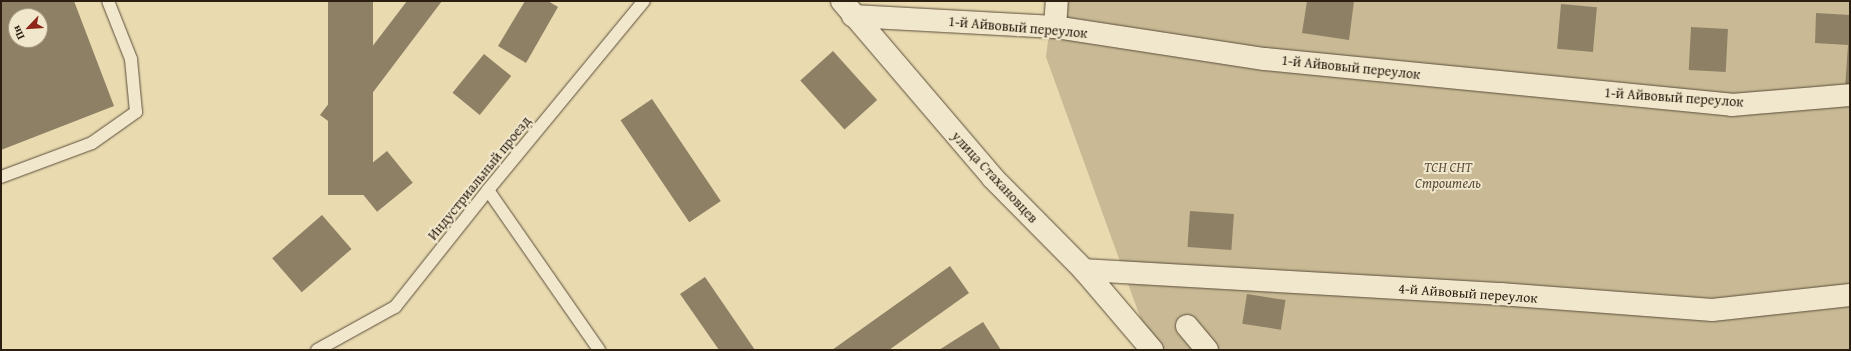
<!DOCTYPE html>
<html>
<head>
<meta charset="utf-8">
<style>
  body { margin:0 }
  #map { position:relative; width:1851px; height:351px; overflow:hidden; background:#e9dab0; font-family:"Gentium Book Plus",serif }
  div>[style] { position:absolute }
  .green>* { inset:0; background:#c9ba95 }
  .building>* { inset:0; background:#8e8064; transform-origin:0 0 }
  .roads { filter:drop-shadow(0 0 1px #5b4e3a) drop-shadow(0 0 1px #5b4e3a) }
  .service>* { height:12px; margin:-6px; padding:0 6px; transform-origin:6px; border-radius:6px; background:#f1e7cc }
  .minor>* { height:22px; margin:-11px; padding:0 11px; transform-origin:11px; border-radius:11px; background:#f1e7cc }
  span { translate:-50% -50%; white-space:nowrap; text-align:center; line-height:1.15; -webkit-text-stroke:4px #f1e7cc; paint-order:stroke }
  .street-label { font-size:14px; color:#2c1f12 }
  .park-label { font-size:14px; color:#5b4e39; font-style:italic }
  .frame { position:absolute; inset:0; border:2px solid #2c1f12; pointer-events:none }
  .north { position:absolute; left:8px; top:8px; width:40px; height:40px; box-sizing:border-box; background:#f1e7cc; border:1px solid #a29782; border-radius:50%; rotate:245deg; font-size:11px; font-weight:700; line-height:16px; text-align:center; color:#2c1f12 }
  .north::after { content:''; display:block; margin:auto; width:14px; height:18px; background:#8f2418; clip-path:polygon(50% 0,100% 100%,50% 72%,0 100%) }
</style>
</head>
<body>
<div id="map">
  <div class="green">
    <div style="clip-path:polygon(1053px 1px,1850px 1px,1850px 350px,1152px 350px,1046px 57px)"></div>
  </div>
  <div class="building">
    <div style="clip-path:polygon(evenodd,1px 1px,74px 1px,114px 106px,1px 150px,1px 1px,16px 16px,40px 16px,40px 40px,16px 40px,16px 16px)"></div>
    <div style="left:328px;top:1px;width:45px;height:194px"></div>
    <div style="clip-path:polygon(407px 1px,442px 1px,343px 132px,320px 115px)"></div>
    <div style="clip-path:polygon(525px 1px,548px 1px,558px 7px,526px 63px,498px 46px)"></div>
    <div style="clip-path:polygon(1307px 1px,1354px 1px,1349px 40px,1302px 33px)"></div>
    <div style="left:1561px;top:4px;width:36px;height:45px;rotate:5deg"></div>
    <div style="clip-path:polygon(1816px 13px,1850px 15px,1850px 89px,1845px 89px,1848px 45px,1815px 43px)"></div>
    <div style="left:1691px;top:27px;width:37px;height:43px;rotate:3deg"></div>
    <div style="left:833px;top:51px;width:66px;height:44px;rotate:48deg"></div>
    <div style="left:484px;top:54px;width:35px;height:50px;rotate:39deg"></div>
    <div style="left:652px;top:99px;width:123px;height:38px;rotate:56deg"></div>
    <div style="left:387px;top:151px;width:41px;height:46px;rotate:51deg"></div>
    <div style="left:1190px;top:211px;width:44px;height:36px;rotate:4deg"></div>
    <div style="left:322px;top:215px;width:45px;height:66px;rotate:49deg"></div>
    <div style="clip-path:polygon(950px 266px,969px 293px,889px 350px,832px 350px)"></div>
    <div style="clip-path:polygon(705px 277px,755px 350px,719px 350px,680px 294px)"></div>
    <div style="left:1247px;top:294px;width:39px;height:30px;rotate:9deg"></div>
    <div style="clip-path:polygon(983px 322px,1001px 350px,939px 350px)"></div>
  </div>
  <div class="roads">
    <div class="service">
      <div style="left:1px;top:177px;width:97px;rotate:-20.5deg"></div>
      <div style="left:92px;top:143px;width:54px;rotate:-35.2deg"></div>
      <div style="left:136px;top:112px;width:53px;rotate:-95.4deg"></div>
      <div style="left:131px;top:59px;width:62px;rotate:-111.6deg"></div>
      <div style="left:488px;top:190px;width:195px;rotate:55.2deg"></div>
      <div style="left:317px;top:350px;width:89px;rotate:-28.9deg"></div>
      <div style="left:395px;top:307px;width:149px;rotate:-51.5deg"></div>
      <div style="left:488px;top:190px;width:245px;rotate:-50.5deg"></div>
    </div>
    <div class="minor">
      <div style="left:842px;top:1px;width:233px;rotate:49.5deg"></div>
      <div style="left:993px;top:178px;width:129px;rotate:45.3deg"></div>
      <div style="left:1084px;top:270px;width:105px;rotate:49.6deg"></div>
      <div style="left:853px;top:16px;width:202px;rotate:3.1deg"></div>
      <div style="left:1055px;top:27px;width:212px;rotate:8.7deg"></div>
      <div style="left:1265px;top:59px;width:469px;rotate:5.6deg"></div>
      <div style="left:1732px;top:105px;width:118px;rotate:-4.8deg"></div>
      <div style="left:1055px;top:27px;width:26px;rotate:-86deg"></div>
      <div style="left:1084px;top:270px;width:417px;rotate:3.3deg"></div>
      <div style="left:1500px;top:294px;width:213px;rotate:4.3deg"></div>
      <div style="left:1712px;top:310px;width:139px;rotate:-6.2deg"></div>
      <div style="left:1187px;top:326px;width:31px;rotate:50deg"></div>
    </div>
  </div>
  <div class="street-label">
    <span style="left:1018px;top:27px;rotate:5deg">1-й Айвовый переулок</span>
    <span style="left:1351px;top:67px;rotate:6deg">1-й Айвовый переулок</span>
    <span style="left:1674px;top:97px;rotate:4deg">1-й Айвовый переулок</span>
    <span style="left:995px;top:177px;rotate:47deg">улица Стахановцев</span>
    <span style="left:479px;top:178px;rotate:-51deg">Индустриальный проезд</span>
    <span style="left:1468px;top:293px;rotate:4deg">4-й Айвовый переулок</span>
  </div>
  <div class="park-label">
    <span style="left:1448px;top:175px">ТСН СНТ<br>Строитель</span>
  </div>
  <div class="frame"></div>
  <div class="north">Пн</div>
</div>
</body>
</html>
